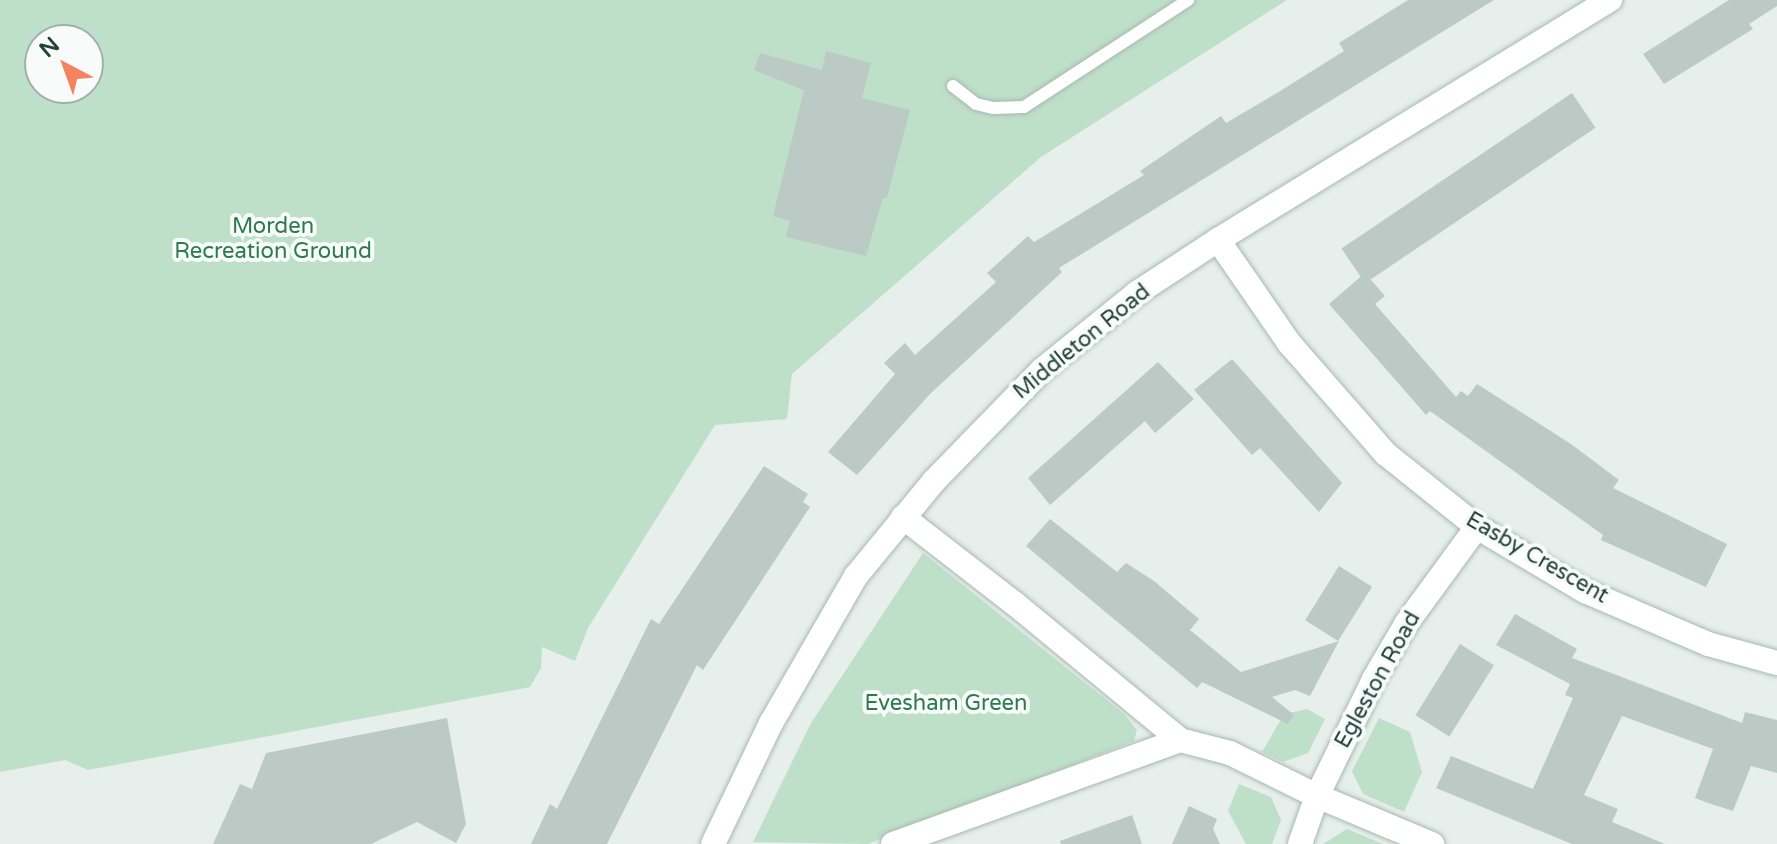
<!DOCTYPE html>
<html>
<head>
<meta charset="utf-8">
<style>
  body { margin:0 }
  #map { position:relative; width:1777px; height:844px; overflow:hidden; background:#e6efeb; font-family:"Varela Round",sans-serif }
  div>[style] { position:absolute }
  .green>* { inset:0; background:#bfe0c8 }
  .building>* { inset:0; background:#bbcac4; transform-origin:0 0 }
  .roads { filter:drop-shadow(0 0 2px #a8b8b2) drop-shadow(0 0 2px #a8b8b2) }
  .lane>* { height:12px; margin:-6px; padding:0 6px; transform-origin:6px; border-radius:6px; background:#fff }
  .street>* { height:24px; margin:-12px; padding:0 12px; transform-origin:12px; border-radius:12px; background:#fff }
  span { translate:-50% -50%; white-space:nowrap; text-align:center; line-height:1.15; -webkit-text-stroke:8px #f7fbf9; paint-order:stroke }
  .park-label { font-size:22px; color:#2d7a4b }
  .street-label { font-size:22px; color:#24423a }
  .north { position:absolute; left:24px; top:24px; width:80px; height:80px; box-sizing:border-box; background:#f7fbf9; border:2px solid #a3b1ad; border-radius:50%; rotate:319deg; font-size:22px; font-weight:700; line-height:32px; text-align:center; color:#24423a }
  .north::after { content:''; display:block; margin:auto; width:28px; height:36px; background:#f4845f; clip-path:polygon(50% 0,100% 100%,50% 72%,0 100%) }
</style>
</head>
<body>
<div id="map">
  <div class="green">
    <div style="clip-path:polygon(evenodd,0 0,1287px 0,1041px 157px,792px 374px,787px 419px,715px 425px,588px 628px,575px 661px,542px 647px,541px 668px,530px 687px,88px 770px,65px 760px,0 772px,0 0,40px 40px,88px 40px,88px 88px,40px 88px,40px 40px)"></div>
    <div style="clip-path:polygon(923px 553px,1124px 714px,1137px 730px,1134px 741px,868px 844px,753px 842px,811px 723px)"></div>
    <div style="clip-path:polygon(1307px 709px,1325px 719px,1308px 753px,1283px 762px,1262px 752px,1284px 714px)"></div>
    <div style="clip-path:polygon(1379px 718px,1410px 732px,1422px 772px,1404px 812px,1363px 794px,1352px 771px)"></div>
    <div style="clip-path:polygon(1239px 784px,1271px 797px,1281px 820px,1272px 844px,1246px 844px,1228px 811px)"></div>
    <div style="clip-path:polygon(1347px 829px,1383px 844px,1323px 844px)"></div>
  </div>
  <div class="building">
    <div style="clip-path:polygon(1408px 0,1494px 0,1059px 268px,1062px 272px,930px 394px,857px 475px,828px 452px,895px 374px,884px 363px,905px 343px,915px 355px,996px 282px,987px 273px,1028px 236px,1034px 242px,1144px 175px,1140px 171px,1221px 116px,1226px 123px,1277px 93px,1344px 51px,1339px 43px)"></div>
    <div style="clip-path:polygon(1729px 0,1777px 0,1777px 6px,1749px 24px,1753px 29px,1664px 84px,1643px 54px)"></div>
    <div style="clip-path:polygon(826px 51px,871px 63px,862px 98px,910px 110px,887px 198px,883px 198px,866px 256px,786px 237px,790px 221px,773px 216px,804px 90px,754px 70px,760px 53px,822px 70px)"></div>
    <div style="left:1572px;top:93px;width:42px;height:278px;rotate:56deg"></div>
    <div style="clip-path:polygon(1365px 273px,1385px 296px,1375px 304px,1456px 397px,1461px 391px,1468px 396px,1477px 384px,1571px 444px,1619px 480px,1613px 488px,1727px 544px,1706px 587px,1601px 540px,1603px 535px,1430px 411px,1426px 415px,1329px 304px)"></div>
    <div style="clip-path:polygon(1232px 359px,1342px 483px,1319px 512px,1260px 448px,1252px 455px,1194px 390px)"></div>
    <div style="clip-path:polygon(1158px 362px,1194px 399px,1155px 433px,1145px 421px,1050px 505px,1028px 478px)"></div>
    <div style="clip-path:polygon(764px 466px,808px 494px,803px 502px,810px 507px,703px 670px,697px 665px,607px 844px,531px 844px,550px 804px,557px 809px,651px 619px,659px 624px)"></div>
    <div style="clip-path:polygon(1050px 519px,1117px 572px,1126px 563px,1154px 581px,1199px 619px,1190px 630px,1241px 672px,1339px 641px,1310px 696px,1295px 690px,1272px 697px,1294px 715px,1288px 724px,1202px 682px,1197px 688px,1026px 546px)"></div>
    <div style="left:1339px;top:566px;width:39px;height:64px;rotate:32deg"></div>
    <div style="clip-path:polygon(1515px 614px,1577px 649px,1572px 658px,1742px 723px,1745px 712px,1777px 720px,1777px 773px,1751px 766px,1733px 811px,1708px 803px,1695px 798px,1713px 749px,1622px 716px,1584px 795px,1618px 809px,1612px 822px,1665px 844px,1572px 844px,1436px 788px,1451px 756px,1533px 789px,1573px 698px,1565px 695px,1570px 684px,1496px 645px)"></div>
    <div style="left:1460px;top:644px;width:40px;height:84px;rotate:32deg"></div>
    <div style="clip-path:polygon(447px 718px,466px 824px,456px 843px,417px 822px,371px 844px,213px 844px,240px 784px,252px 789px,266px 753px)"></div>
    <div style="clip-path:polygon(1189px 806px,1217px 819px,1213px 829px,1220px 844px,1172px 844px)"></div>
    <div style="clip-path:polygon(1132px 815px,1142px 844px,1061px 844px,1060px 841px)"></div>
  </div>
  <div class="roads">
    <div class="lane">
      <div style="left:953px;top:86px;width:29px;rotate:38deg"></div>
      <div style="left:976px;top:104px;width:18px;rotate:13deg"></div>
      <div style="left:994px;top:108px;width:30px;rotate:-2deg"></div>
      <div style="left:1024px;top:107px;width:196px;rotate:-33.1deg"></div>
    </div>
    <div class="street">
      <div style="left:1218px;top:240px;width:125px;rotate:55.4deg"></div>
      <div style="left:1289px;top:343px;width:147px;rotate:48.9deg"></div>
      <div style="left:1386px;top:454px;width:117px;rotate:38.7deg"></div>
      <div style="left:1477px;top:527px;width:126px;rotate:30.7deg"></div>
      <div style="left:1585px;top:591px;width:134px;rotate:23.3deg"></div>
      <div style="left:1708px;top:644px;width:72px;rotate:15.4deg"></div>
      <div style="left:903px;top:517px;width:140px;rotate:37.8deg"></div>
      <div style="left:1014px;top:603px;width:215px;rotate:39.5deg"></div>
      <div style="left:1180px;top:740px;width:52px;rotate:14.6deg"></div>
      <div style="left:1230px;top:753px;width:97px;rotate:26.3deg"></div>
      <div style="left:1317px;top:796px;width:125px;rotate:22.7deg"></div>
      <div style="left:713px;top:844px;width:134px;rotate:-64.4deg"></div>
      <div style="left:771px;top:723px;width:170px;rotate:-60deg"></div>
      <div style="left:856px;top:576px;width:123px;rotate:-50.6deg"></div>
      <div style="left:934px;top:481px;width:155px;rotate:-45.8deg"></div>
      <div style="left:1042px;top:370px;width:122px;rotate:-39deg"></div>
      <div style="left:1137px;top:293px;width:97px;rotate:-33.2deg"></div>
      <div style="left:1218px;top:240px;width:460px;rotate:-31.5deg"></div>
      <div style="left:893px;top:844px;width:305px;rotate:-19.9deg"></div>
      <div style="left:1300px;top:844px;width:51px;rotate:-70.5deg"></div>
      <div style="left:1317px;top:796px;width:130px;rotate:-64deg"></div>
      <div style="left:1374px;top:679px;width:64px;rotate:-59.8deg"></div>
      <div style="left:1406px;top:624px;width:120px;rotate:-53.8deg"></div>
    </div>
  </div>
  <div class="park-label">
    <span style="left:273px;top:239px">Morden<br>Recreation Ground</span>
    <span style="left:946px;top:704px">Evesham Green</span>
  </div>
  <div class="street-label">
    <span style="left:1082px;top:342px;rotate:-39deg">Middleton Road</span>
    <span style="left:1537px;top:558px;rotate:30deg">Easby Crescent</span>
    <span style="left:1378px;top:680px;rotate:-61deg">Egleston Road</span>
  </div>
  <div class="north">N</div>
</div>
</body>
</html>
